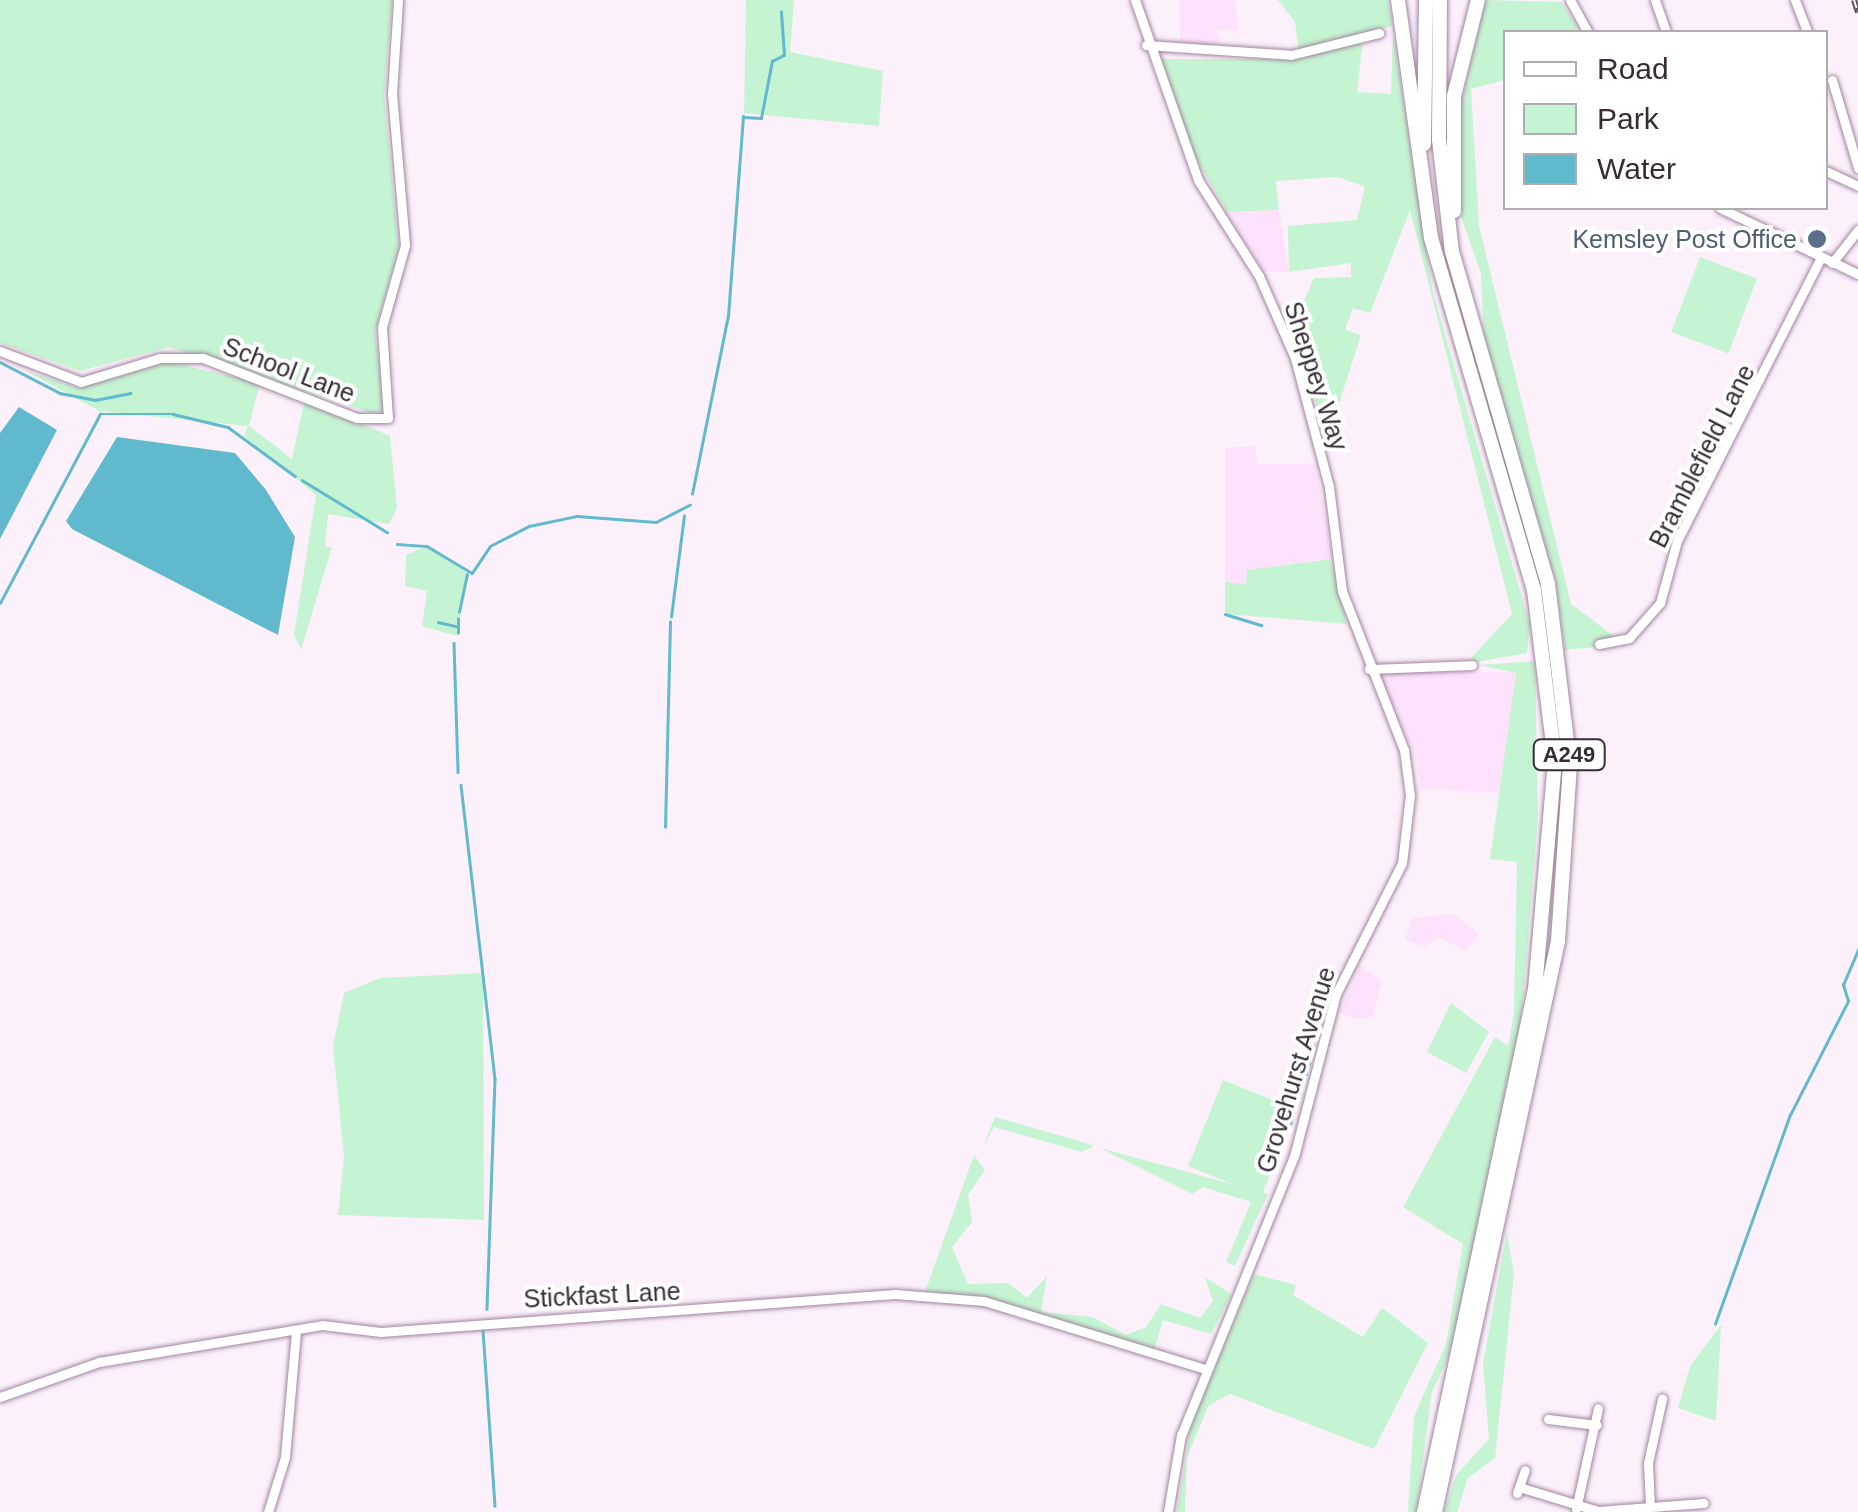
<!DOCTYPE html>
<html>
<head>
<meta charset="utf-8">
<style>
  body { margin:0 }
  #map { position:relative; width:1858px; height:1512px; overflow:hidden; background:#fcf0fb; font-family:Helvetica,sans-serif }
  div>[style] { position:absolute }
  .built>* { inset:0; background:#fee2fc }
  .green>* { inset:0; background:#c5f4d2; transform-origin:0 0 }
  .water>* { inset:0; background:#61b9cd }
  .stream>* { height:2.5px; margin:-1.25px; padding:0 1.25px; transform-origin:1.25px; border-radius:1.25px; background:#61b9cd }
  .roads { filter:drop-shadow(0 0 2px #a0859e) drop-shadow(0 0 2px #a0859e) }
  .minor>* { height:9px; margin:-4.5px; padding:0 4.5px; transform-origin:4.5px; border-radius:4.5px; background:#fff }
  .highway>* { height:14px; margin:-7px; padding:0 7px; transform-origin:7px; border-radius:7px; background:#fff }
  .rail>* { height:6px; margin-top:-3px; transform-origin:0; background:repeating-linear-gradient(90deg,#fff 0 8px,#5c505b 0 16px); box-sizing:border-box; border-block:2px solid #5c505b }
  .dots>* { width:28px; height:28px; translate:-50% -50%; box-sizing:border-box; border:5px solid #fff; border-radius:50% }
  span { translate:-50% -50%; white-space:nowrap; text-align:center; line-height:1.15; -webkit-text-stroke:8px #fff; paint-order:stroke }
  .shield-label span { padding:2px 8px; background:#fff; border:2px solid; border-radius:8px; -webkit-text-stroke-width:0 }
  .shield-label { font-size:22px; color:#372c36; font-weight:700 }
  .service-label { font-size:25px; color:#4e5e75 }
  .right { translate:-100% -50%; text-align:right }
  .street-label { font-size:25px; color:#372c36 }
  .legend { position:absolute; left:1503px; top:30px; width:325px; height:180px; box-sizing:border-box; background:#fff; border:2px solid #afabaf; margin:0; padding:12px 18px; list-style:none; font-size:30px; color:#372c36 }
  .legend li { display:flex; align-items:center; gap:20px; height:50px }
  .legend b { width:50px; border:2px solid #afabaf }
</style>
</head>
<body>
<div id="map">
  <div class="built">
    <div style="clip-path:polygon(1179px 0,1235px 0,1239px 30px,1218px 30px,1219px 49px,1180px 42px)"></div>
    <div style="clip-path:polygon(1279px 210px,1289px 272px,1264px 272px,1227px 212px)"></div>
    <div style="clip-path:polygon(1256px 446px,1257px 464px,1316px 464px,1332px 558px,1247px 570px,1246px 584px,1225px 582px,1225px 448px)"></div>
    <div style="clip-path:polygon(1378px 672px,1516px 672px,1503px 793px,1420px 789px,1415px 754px)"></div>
    <div style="clip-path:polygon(1452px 914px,1479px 933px,1466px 951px,1437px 937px,1427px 947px,1405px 940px,1412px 918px)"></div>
    <div style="clip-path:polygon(1360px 965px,1382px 981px,1373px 1017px,1356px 1019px,1339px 1012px)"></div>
  </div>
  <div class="green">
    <div style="clip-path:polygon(0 0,392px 0,384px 95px,399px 248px,375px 332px,385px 409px,372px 413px,169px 347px,80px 371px,0 343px)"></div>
    <div style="clip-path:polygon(746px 0,794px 0,790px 52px,883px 71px,879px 126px,744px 113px)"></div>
    <div style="clip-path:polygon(1278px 0,1388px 0,1392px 26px,1299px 51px,1295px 22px)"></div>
    <div style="clip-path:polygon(1485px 0,1561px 2px,1581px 32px,1506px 32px,1505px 80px,1471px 89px,1479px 226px,1571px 604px,1619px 640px,1595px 647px,1565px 650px,1555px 578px,1484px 341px,1481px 273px,1460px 214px,1458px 118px)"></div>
    <div style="clip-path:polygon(1393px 33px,1433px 293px,1530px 625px,1527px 653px,1476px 662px,1471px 658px,1512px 614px,1410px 210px,1370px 313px,1353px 308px,1345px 330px,1361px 335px,1328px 438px,1291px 330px,1314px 278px,1351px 277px,1351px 263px,1289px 272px,1288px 226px,1357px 220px,1365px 187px,1338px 177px,1276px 181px,1279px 210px,1227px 212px,1193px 153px,1160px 59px,1280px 59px,1363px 40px,1357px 92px,1391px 94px)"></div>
    <div style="left:1700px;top:257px;width:61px;height:80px;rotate:21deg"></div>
    <div style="clip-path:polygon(169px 362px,260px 383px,249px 426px,292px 459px,305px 399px,390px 436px,397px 508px,389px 524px,328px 514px,325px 547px,332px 547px,301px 650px,294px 635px,316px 495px,244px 436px,248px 426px,99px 411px,26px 371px,78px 388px)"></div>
    <div style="clip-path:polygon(427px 546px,467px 573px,457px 636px,422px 626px,427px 591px,405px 586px,406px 555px)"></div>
    <div style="clip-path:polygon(1330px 559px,1347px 624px,1225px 614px,1225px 582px,1246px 584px,1247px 570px)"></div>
    <div style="clip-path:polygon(1535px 661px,1538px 817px,1520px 1036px,1451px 1352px,1432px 1392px,1416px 1512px,1408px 1512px,1414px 1416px,1446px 1344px,1463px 1244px,1403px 1207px,1495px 1037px,1508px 1046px,1514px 1013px,1517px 862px,1490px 859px,1516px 673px,1479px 665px)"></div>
    <div style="clip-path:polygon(483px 973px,484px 1220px,338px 1215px,344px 1157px,333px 1046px,344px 993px,380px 978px)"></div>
    <div style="clip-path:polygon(1451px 1003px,1489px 1032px,1466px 1073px,1427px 1052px)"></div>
    <div style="left:1223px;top:1080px;width:79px;height:93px;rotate:22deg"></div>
    <div style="clip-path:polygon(995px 1117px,1082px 1142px,1094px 1146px,1082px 1152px,994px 1127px,983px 1147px)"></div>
    <div style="clip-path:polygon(1100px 1148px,1268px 1194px,1235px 1266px,1226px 1262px,1251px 1202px,1203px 1187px,1192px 1194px)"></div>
    <div style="clip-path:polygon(974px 1155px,985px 1170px,968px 1195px,972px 1222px,952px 1247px,968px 1284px,1008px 1283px,1027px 1298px,1047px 1276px,1041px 1312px,1092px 1317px,1126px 1335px,1146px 1327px,1161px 1304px,1200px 1318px,1213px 1301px,1205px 1277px,1231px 1294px,1211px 1334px,1163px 1320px,1154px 1351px,925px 1292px)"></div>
    <div style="clip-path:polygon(1507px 1232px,1514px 1274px,1495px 1458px,1468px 1478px,1457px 1512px,1444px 1512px,1456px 1475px,1489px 1439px,1483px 1363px)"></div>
    <div style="clip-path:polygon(1254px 1274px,1296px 1285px,1293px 1295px,1363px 1337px,1382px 1308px,1428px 1343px,1374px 1449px,1230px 1394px,1209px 1405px,1187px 1457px,1185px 1512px,1177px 1512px,1191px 1425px)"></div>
    <div style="clip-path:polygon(1721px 1325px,1716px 1421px,1678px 1408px,1690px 1366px)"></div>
  </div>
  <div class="water">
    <div style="clip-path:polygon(19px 407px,57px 430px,0 539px,0 433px)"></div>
    <div style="clip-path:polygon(117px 437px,235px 453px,266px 490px,295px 537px,278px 635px,72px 529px,66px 521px)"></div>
  </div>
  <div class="stream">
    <div style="left:0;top:362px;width:68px;rotate:27.3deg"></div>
    <div style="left:60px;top:393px;width:36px;rotate:11deg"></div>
    <div style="left:95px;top:400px;width:36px;rotate:-11deg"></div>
    <div style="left:302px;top:480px;width:100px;rotate:31.5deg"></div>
    <div style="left:692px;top:494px;width:182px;rotate:-78.6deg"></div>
    <div style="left:728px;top:316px;width:200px;rotate:-85.7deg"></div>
    <div style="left:743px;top:117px;width:18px;rotate:3deg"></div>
    <div style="left:761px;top:118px;width:58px;rotate:-79.1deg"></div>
    <div style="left:772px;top:61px;width:13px;rotate:-27deg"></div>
    <div style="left:784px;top:55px;width:43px;rotate:-94deg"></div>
    <div style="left:397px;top:544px;width:30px;rotate:4deg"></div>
    <div style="left:427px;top:546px;width:52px;rotate:31deg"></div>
    <div style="left:472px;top:573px;width:32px;rotate:-56deg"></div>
    <div style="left:490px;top:546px;width:44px;rotate:-27.1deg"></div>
    <div style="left:529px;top:526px;width:49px;rotate:-11.8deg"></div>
    <div style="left:577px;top:516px;width:79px;rotate:4.3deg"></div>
    <div style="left:656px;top:522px;width:38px;rotate:-27deg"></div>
    <div style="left:0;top:603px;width:214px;rotate:-62.1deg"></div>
    <div style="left:100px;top:414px;width:73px"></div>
    <div style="left:173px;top:414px;width:57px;rotate:13.3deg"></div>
    <div style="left:228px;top:427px;width:83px;rotate:36.2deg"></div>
    <div style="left:459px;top:612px;width:38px;rotate:-78deg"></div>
    <div style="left:1225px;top:614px;width:38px;rotate:17deg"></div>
    <div style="left:671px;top:617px;width:102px;rotate:-82.7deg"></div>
    <div style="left:438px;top:622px;width:18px;rotate:13deg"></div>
    <div style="left:458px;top:633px;width:14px;rotate:-90deg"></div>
    <div style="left:454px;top:643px;width:129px;rotate:88.2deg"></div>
    <div style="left:461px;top:785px;width:296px;rotate:83.4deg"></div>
    <div style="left:495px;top:1079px;width:230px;rotate:92deg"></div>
    <div style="left:665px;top:827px;width:205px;rotate:-88.6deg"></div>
    <div style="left:1289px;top:1128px;width:85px;rotate:-72.8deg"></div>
    <div style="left:1715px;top:1324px;width:222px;rotate:-70.3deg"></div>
    <div style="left:1790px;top:1115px;width:128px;rotate:-63deg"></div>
    <div style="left:1848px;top:1001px;width:17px;rotate:-107deg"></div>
    <div style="left:1843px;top:985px;width:39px;rotate:-67deg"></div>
    <div style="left:483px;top:1330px;width:176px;rotate:86.1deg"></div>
  </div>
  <div class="roads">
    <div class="minor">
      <div style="left:1135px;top:0;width:191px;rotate:70.7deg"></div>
      <div style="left:1198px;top:180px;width:114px;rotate:57.6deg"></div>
      <div style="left:1259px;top:276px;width:90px;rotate:66.3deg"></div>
      <div style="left:1295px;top:358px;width:133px;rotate:75.2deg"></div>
      <div style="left:1329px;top:487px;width:105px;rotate:82.9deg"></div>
      <div style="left:1342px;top:591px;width:171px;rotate:68.7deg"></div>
      <div style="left:1404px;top:750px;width:45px;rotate:82.4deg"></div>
      <div style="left:1410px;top:795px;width:68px;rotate:96.7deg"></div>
      <div style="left:1402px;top:863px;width:147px;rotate:116.7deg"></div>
      <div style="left:1336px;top:994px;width:167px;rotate:104.5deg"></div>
      <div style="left:1294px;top:1156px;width:301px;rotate:112deg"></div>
      <div style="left:1181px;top:1435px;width:78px;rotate:99.6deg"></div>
      <div style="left:1570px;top:0;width:37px;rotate:61deg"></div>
      <div style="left:1655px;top:0;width:34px;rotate:71deg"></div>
      <div style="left:1795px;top:0;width:34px;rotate:69deg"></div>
      <div style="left:1146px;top:45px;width:145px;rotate:3.9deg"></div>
      <div style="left:1291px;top:55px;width:91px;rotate:-14deg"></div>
      <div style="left:1832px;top:80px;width:92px;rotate:73.5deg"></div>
      <div style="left:1826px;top:171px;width:35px;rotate:25deg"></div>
      <div style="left:1720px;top:208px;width:153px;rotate:25.6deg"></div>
      <div style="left:1832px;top:263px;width:42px;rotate:-51.8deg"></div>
      <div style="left:0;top:351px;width:87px;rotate:20.9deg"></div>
      <div style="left:81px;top:382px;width:83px;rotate:-16.9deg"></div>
      <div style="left:160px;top:358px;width:43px"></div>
      <div style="left:203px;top:358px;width:165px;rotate:21.3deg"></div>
      <div style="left:357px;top:418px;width:31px"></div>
      <div style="left:388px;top:418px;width:91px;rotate:-93.8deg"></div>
      <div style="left:382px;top:327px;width:85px;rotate:-74.3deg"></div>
      <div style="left:405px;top:245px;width:152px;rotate:-94.9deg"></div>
      <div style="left:392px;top:94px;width:94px;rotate:-86.3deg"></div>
      <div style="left:1599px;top:644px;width:31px;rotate:-11deg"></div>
      <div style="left:1629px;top:638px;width:47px;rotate:-48.5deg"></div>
      <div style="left:1660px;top:603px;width:64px;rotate:-74.7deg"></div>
      <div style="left:1677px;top:541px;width:316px;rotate:-63.1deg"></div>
      <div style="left:1369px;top:669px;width:103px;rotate:-2.2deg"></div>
      <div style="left:0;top:1397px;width:105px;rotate:-19.5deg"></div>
      <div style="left:99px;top:1362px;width:226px;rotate:-9.4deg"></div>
      <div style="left:322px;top:1325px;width:59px;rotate:6.8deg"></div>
      <div style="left:381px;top:1332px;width:515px;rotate:-4.23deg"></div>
      <div style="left:895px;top:1294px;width:89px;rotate:4.5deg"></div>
      <div style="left:984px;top:1301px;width:231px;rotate:17.1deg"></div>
      <div style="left:1548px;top:1419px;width:49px;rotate:7deg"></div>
      <div style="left:1519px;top:1487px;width:83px;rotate:16.9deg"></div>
      <div style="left:1598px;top:1511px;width:106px;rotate:-4.3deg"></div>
      <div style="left:1517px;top:1493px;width:24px;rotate:-71deg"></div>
      <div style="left:1650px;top:1507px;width:44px;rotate:-92.6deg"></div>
      <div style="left:1648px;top:1463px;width:66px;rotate:-77.7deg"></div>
      <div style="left:1576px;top:1509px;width:103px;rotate:-77.7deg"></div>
      <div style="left:268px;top:1512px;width:58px;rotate:-72.8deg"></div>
      <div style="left:285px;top:1457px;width:127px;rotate:-85deg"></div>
    </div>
    <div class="highway">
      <div style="left:1398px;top:0;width:240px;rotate:82.1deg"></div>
      <div style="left:1431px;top:238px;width:367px;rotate:73.7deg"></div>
      <div style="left:1534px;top:590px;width:172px;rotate:83deg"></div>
      <div style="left:1555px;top:761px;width:229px;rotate:95deg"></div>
      <div style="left:1535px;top:989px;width:535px;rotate:101.98deg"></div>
      <div style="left:1424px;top:144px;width:144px;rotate:-89.2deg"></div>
      <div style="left:1454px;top:211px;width:115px;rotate:-90deg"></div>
      <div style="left:1454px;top:96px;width:99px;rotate:-76deg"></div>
      <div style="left:1435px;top:1512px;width:584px;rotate:-77.84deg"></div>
      <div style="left:1558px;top:941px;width:175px;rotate:-86.1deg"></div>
      <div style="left:1570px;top:766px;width:183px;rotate:-96.9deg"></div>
      <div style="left:1548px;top:584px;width:346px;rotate:-106.1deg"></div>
      <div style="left:1452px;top:252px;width:113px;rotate:-96.6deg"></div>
      <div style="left:1439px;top:140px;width:140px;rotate:-89.6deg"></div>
    </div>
  </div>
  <div class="rail">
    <div style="left:1854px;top:0;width:13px;rotate:72deg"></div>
  </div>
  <div class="dots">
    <div style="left:1817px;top:239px;background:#5c6f8a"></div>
  </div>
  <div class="shield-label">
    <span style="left:1569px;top:755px">A249</span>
  </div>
  <div class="service-label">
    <span class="right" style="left:1797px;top:239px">Kemsley Post Office</span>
  </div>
  <div class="street-label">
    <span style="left:289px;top:370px;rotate:21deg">School Lane</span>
    <span style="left:1316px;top:376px;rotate:72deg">Sheppey Way</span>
    <span style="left:1702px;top:456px;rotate:-63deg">Bramblefield Lane</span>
    <span style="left:1296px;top:1070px;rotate:-73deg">Grovehurst Avenue</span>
    <span style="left:602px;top:1295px;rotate:-3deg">Stickfast Lane</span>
  </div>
  <ul class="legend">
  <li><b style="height:12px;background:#fff"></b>Road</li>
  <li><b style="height:28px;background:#c5f4d2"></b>Park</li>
  <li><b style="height:28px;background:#61b9cd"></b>Water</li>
  </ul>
</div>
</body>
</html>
